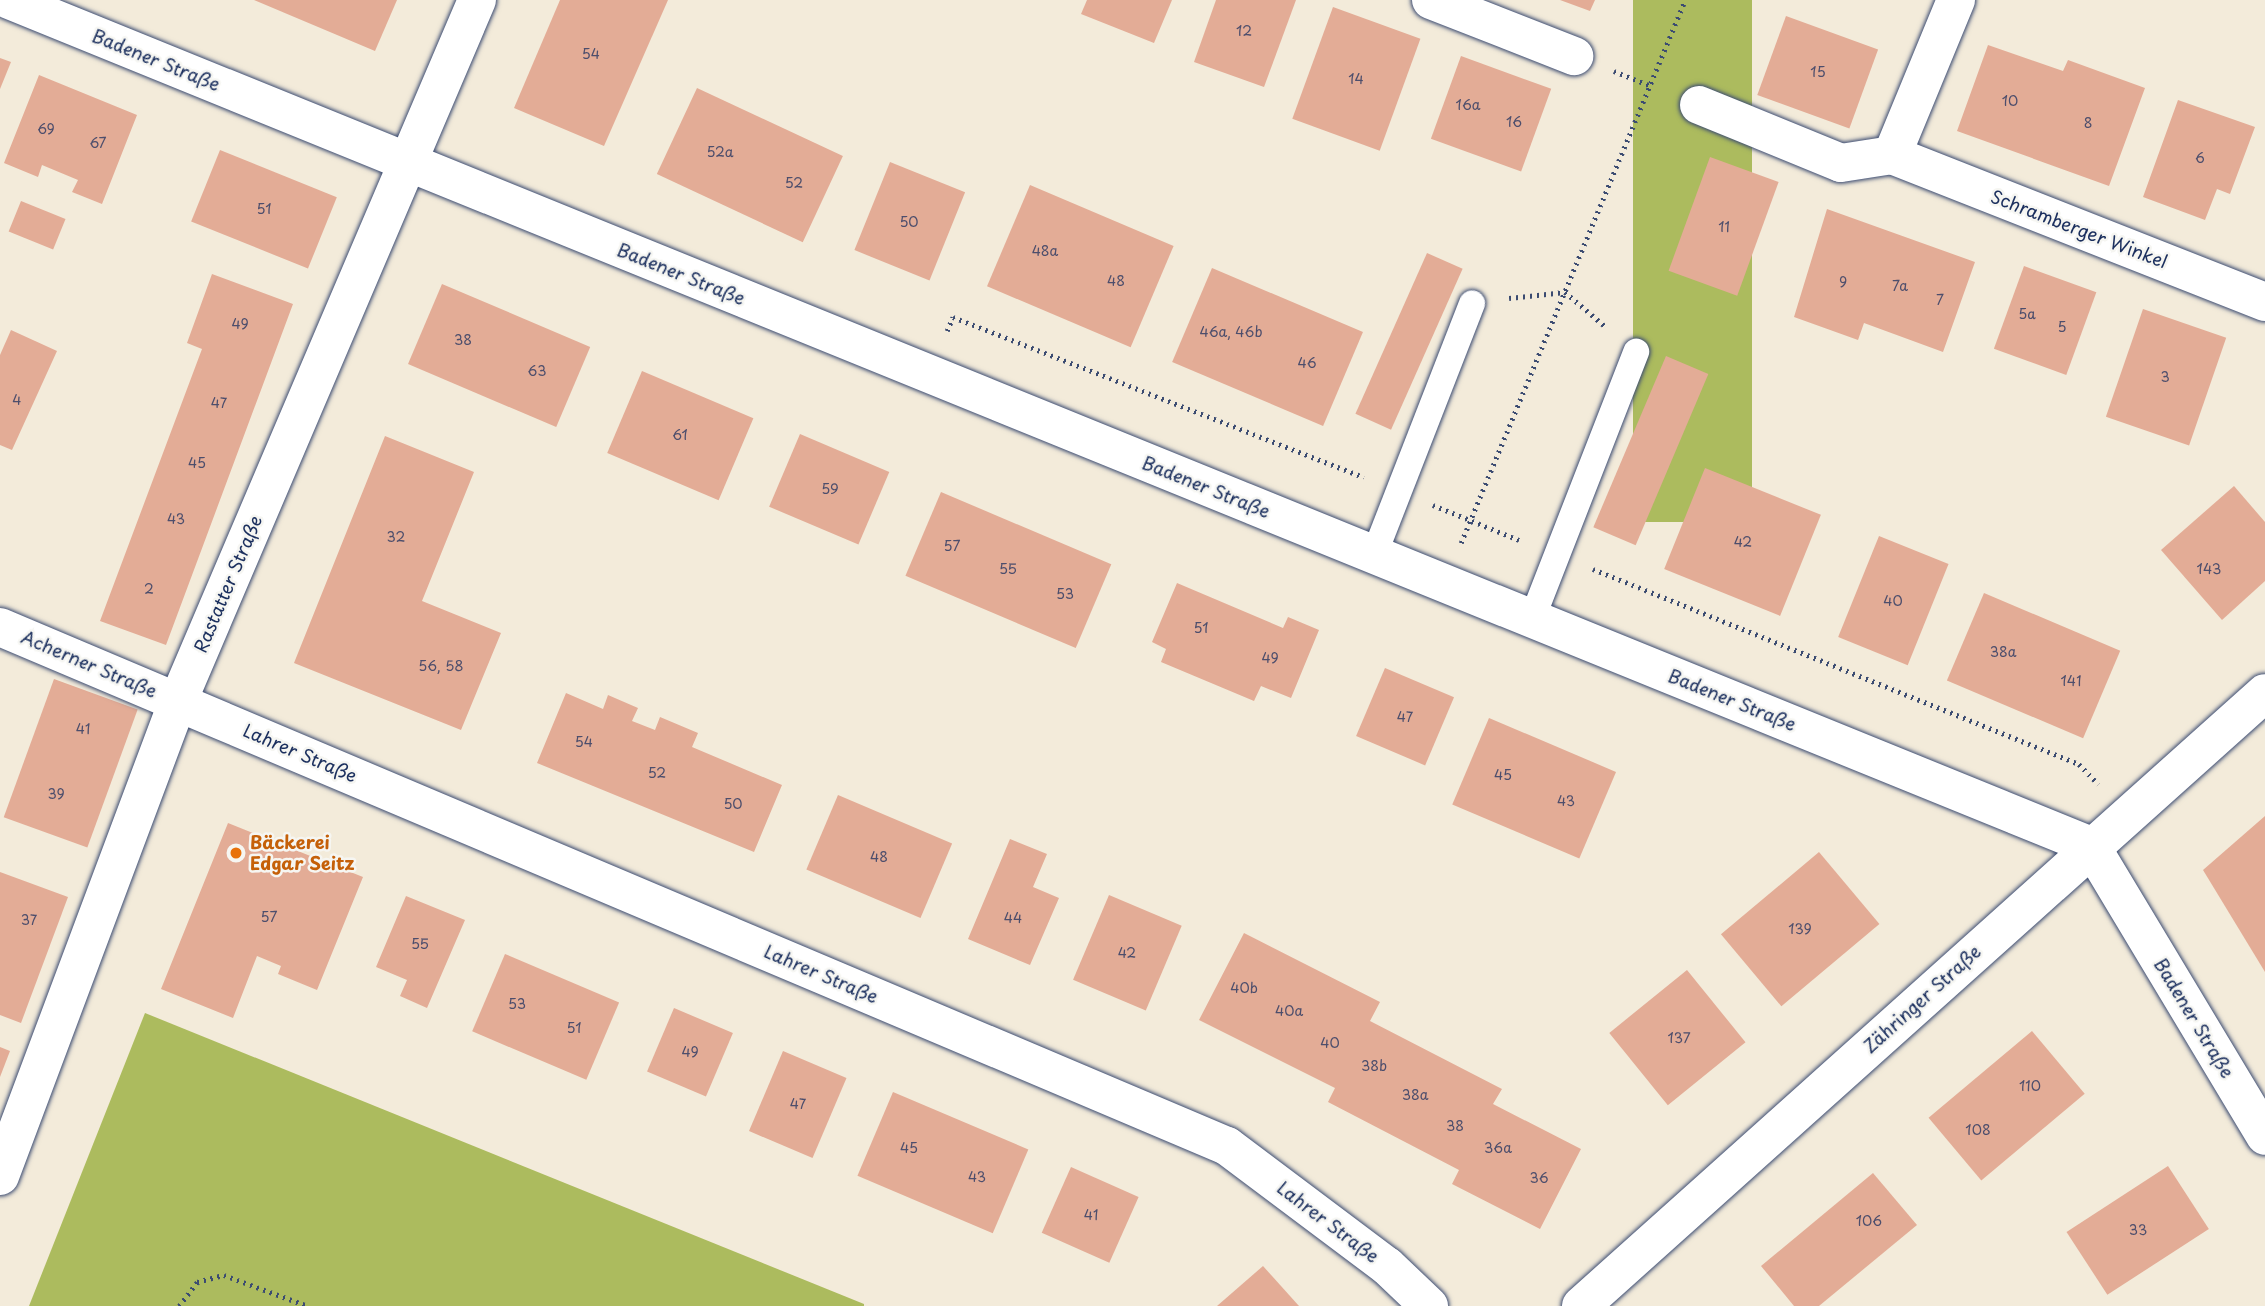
<!DOCTYPE html>
<html>
<head>
<meta charset="utf-8">
<style>
  body { margin:0 }
  #map { position:relative; width:2265px; height:1306px; overflow:hidden; background:#f3ebda; font-family:"Playpen Sans",sans-serif }
  div>[style] { position:absolute }
  .green>* { inset:0; background:#acbb5e; transform-origin:0 0 }
  .building>* { inset:0; background:#e3ac96; transform-origin:0 0 }
  .path>* { height:4.5px; margin-top:-2.25px; transform-origin:0; background:repeating-linear-gradient(90deg,#3b4b71 0 2px,transparent 0 7px) }
  .roads { filter:drop-shadow(0 0 2px #3b4b71) drop-shadow(0 0 2px #3b4b71) }
  .lane>* { height:26px; margin:-13px; padding:0 13px; transform-origin:13px; border-radius:13px; background:#fff }
  .street>* { height:38px; margin:-19px; padding:0 19px; transform-origin:19px; border-radius:19px; background:#fff }
  .dots>* { width:19px; height:19px; translate:-50% -50%; box-sizing:border-box; border:4px solid #f6f6f2; border-radius:50% }
  span { translate:-50% -50%; white-space:nowrap; text-align:center; line-height:1.15; -webkit-text-stroke:5px #f6f6f2; paint-order:stroke }
  .number-label { font-size:14px; color:#4d4e6c }
  .number-label span { -webkit-text-stroke-width:0 }
  .street-label { font-size:18px; color:#1b2f5e }
  .food-label { font-size:18px; color:#c56008; font-weight:700 }
  .left { translate:0 -50%; text-align:left }
</style>
</head>
<body>
<div id="map">
  <div class="green">
    <div style="left:1633px;top:0;width:119px;height:522px"></div>
    <div style="clip-path:polygon(145px 1013px,864px 1304px,864px 1306px,29px 1306px)"></div>
  </div>
  <div class="building">
    <div style="clip-path:polygon(254px 0,397px 0,375px 51px)"></div>
    <div style="clip-path:polygon(560px 0,668px 0,604px 146px,514px 108px)"></div>
    <div style="clip-path:polygon(1087px 0,1172px 0,1154px 43px,1081px 14px)"></div>
    <div style="clip-path:polygon(1216px 0,1296px 0,1264px 87px,1194px 62px)"></div>
    <div style="clip-path:polygon(1560px 0,1595px 0,1590px 11px)"></div>
    <div style="left:1333px;top:7px;width:93px;height:119px;rotate:20deg"></div>
    <div style="left:1786px;top:16px;width:98px;height:84px;rotate:20deg"></div>
    <div style="clip-path:polygon(1988px 45px,2063px 71px,2068px 60px,2145px 88px,2109px 186px,1957px 131px)"></div>
    <div style="left:1461px;top:56px;width:96px;height:88px;rotate:20deg"></div>
    <div style="clip-path:polygon(0 58px,11px 62px,0 89px)"></div>
    <div style="clip-path:polygon(39px 75px,137px 115px,102px 204px,72px 192px,78px 180px,42px 165px,38px 177px,4px 163px)"></div>
    <div style="left:697px;top:88px;width:161px;height:95px;rotate:25deg"></div>
    <div style="clip-path:polygon(2178px 100px,2255px 127px,2230px 194px,2217px 189px,2205px 220px,2143px 197px)"></div>
    <div style="left:220px;top:150px;width:126px;height:77px;rotate:22deg"></div>
    <div style="left:1710px;top:157px;width:73px;height:121px;rotate:20deg"></div>
    <div style="left:890px;top:162px;width:81px;height:95px;rotate:22deg"></div>
    <div style="left:1030px;top:185px;width:156px;height:110px;rotate:23deg"></div>
    <div style="left:21px;top:201px;width:48px;height:33px;rotate:22deg"></div>
    <div style="clip-path:polygon(1827px 209px,1975px 262px,1943px 352px,1864px 323px,1858px 340px,1794px 317px)"></div>
    <div style="left:1427px;top:253px;width:39px;height:176px;rotate:24deg"></div>
    <div style="left:2024px;top:266px;width:77px;height:88px;rotate:20deg"></div>
    <div style="left:1212px;top:268px;width:164px;height:102px;rotate:23deg"></div>
    <div style="clip-path:polygon(212px 274px,293px 304px,166px 645px,100px 621px,202px 349px,187px 343px)"></div>
    <div style="left:442px;top:284px;width:161px;height:87px;rotate:23deg"></div>
    <div style="left:2143px;top:309px;width:88px;height:114px;rotate:19deg"></div>
    <div style="clip-path:polygon(11px 330px,57px 351px,12px 450px,0 445px,0 355px)"></div>
    <div style="left:1666px;top:356px;width:46px;height:186px;rotate:23deg"></div>
    <div style="left:642px;top:371px;width:121px;height:89px;rotate:23deg"></div>
    <div style="left:800px;top:434px;width:97px;height:79px;rotate:23deg"></div>
    <div style="clip-path:polygon(385px 436px,474px 472px,422px 601px,501px 633px,461px 730px,294px 663px)"></div>
    <div style="left:1705px;top:468px;width:125px;height:109px;rotate:22deg"></div>
    <div style="clip-path:polygon(2234px 486px,2265px 522px,2265px 581px,2222px 620px,2161px 550px)"></div>
    <div style="left:941px;top:492px;width:185px;height:91px;rotate:23deg"></div>
    <div style="left:1879px;top:536px;width:75px;height:109px;rotate:22deg"></div>
    <div style="clip-path:polygon(1177px 583px,1283px 628px,1288px 617px,1319px 630px,1291px 698px,1261px 686px,1254px 701px,1161px 662px,1166px 649px,1152px 642px)"></div>
    <div style="left:1984px;top:593px;width:148px;height:95px;rotate:23deg"></div>
    <div style="left:1385px;top:668px;width:75px;height:74px;rotate:23deg"></div>
    <div style="left:54px;top:679px;width:89px;height:147px;rotate:20deg"></div>
    <div style="clip-path:polygon(566px 693px,603px 709px,608px 695px,638px 708px,632px 721px,655px 730px,660px 717px,698px 733px,692px 747px,782px 785px,754px 852px,537px 763px)"></div>
    <div style="left:1489px;top:718px;width:138px;height:94px;rotate:23deg"></div>
    <div style="left:838px;top:795px;width:124px;height:81px;rotate:23deg"></div>
    <div style="clip-path:polygon(2265px 816px,2265px 972px,2203px 870px)"></div>
    <div style="clip-path:polygon(228px 823px,363px 877px,317px 990px,278px 974px,281px 966px,257px 956px,233px 1018px,161px 989px)"></div>
    <div style="clip-path:polygon(1010px 839px,1047px 854px,1033px 887px,1059px 898px,1030px 965px,968px 939px)"></div>
    <div style="left:1819px;top:852px;width:94px;height:128px;rotate:50deg"></div>
    <div style="clip-path:polygon(0 872px,68px 897px,21px 1023px,0 1015px)"></div>
    <div style="left:1109px;top:895px;width:79px;height:92px;rotate:23deg"></div>
    <div style="clip-path:polygon(406px 896px,465px 920px,427px 1008px,400px 996px,407px 980px,376px 967px)"></div>
    <div style="clip-path:polygon(1244px 933px,1380px 1002px,1370px 1021px,1502px 1089px,1493px 1104px,1581px 1149px,1540px 1229px,1452px 1184px,1459px 1170px,1328px 1102px,1335px 1088px,1199px 1020px)"></div>
    <div style="left:505px;top:954px;width:124px;height:84px;rotate:23deg"></div>
    <div style="left:1687px;top:970px;width:93px;height:100px;rotate:51deg"></div>
    <div style="left:674px;top:1008px;width:64px;height:69px;rotate:23deg"></div>
    <div style="left:2032px;top:1031px;width:82px;height:135px;rotate:50deg"></div>
    <div style="clip-path:polygon(0 1047px,10px 1051px,0 1077px)"></div>
    <div style="left:783px;top:1051px;width:69px;height:87px;rotate:23deg"></div>
    <div style="left:893px;top:1092px;width:147px;height:91px;rotate:23deg"></div>
    <div style="left:2168px;top:1166px;width:75px;height:121px;rotate:57deg"></div>
    <div style="left:1071px;top:1167px;width:74px;height:72px;rotate:24deg"></div>
    <div style="clip-path:polygon(1873px 1173px,1917px 1225px,1819px 1306px,1794px 1306px,1761px 1266px)"></div>
    <div style="clip-path:polygon(1263px 1266px,1299px 1306px,1217px 1306px)"></div>
  </div>
  <div class="path">
    <div style="left:1614px;top:71px;width:40px;rotate:22deg"></div>
    <div style="left:1509px;top:298px;width:56px;rotate:-6.1deg"></div>
    <div style="left:1565px;top:292px;width:54px;rotate:40.5deg"></div>
    <div style="left:947px;top:331px;width:15px;rotate:-67deg"></div>
    <div style="left:953px;top:317px;width:441px;rotate:21.3deg"></div>
    <div style="left:1433px;top:505px;width:93px;rotate:22.1deg"></div>
    <div style="left:1461px;top:543px;width:587px;rotate:-67.58deg"></div>
    <div style="left:1593px;top:569px;width:524px;rotate:21.86deg"></div>
    <div style="left:2079px;top:764px;width:28px;rotate:46deg"></div>
    <div style="left:179px;top:1306px;width:30px;rotate:-53deg"></div>
    <div style="left:197px;top:1282px;width:28px;rotate:-15deg"></div>
    <div style="left:224px;top:1275px;width:90px;rotate:20.3deg"></div>
  </div>
  <div class="roads">
    <div class="lane">
      <div style="left:1374px;top:555px;width:270px;rotate:-68.7deg"></div>
      <div style="left:1532px;top:619px;width:287px;rotate:-68.7deg"></div>
    </div>
    <div class="street">
      <div style="left:9px;top:0;width:2247px;rotate:22.11deg"></div>
      <div style="left:2091px;top:846px;width:338px;rotate:59deg"></div>
      <div style="left:1431px;top:0;width:154px;rotate:21.4deg"></div>
      <div style="left:1956px;top:0;width:168px;rotate:112.4deg"></div>
      <div style="left:1892px;top:155px;width:401px;rotate:21.5deg"></div>
      <div style="left:1699px;top:105px;width:153px;rotate:22.2deg"></div>
      <div style="left:1841px;top:163px;width:52px;rotate:-8.9deg"></div>
      <div style="left:0;top:627px;width:1332px;rotate:22.93deg"></div>
      <div style="left:1227px;top:1146px;width:200px;rotate:36.9deg"></div>
      <div style="left:1387px;top:1266px;width:58px;rotate:43.6deg"></div>
      <div style="left:0;top:1176px;width:507px;rotate:-69.46deg"></div>
      <div style="left:178px;top:701px;width:762px;rotate:-66.9deg"></div>
      <div style="left:1581px;top:1306px;width:918px;rotate:-41.87deg"></div>
    </div>
  </div>
  <div class="dots">
    <div style="left:236px;top:853px;background:#e8710a"></div>
  </div>
  <div class="number-label">
    <span style="left:1244px;top:31px">12</span>
    <span style="left:591px;top:54px">54</span>
    <span style="left:1818px;top:72px">15</span>
    <span style="left:1356px;top:79px">14</span>
    <span style="left:2010px;top:101px">10</span>
    <span style="left:1468px;top:105px">16a</span>
    <span style="left:1514px;top:122px">16</span>
    <span style="left:2088px;top:123px">8</span>
    <span style="left:46px;top:129px">69</span>
    <span style="left:98px;top:143px">67</span>
    <span style="left:720px;top:152px">52a</span>
    <span style="left:2200px;top:158px">6</span>
    <span style="left:794px;top:183px">52</span>
    <span style="left:264px;top:209px">51</span>
    <span style="left:909px;top:222px">50</span>
    <span style="left:1724px;top:227px">11</span>
    <span style="left:1045px;top:251px">48a</span>
    <span style="left:1116px;top:281px">48</span>
    <span style="left:1843px;top:282px">9</span>
    <span style="left:1900px;top:286px">7a</span>
    <span style="left:1940px;top:300px">7</span>
    <span style="left:2027px;top:314px">5a</span>
    <span style="left:240px;top:324px">49</span>
    <span style="left:2062px;top:327px">5</span>
    <span style="left:1231px;top:332px">46a, 46b</span>
    <span style="left:463px;top:340px">38</span>
    <span style="left:1307px;top:363px">46</span>
    <span style="left:537px;top:371px">63</span>
    <span style="left:2165px;top:377px">3</span>
    <span style="left:17px;top:400px">4</span>
    <span style="left:219px;top:403px">47</span>
    <span style="left:680px;top:435px">61</span>
    <span style="left:197px;top:463px">45</span>
    <span style="left:830px;top:489px">59</span>
    <span style="left:176px;top:519px">43</span>
    <span style="left:396px;top:537px">32</span>
    <span style="left:1743px;top:542px">42</span>
    <span style="left:952px;top:546px">57</span>
    <span style="left:1008px;top:569px">55</span>
    <span style="left:2209px;top:569px">143</span>
    <span style="left:149px;top:589px">2</span>
    <span style="left:1065px;top:594px">53</span>
    <span style="left:1893px;top:601px">40</span>
    <span style="left:1201px;top:628px">51</span>
    <span style="left:2003px;top:652px">38a</span>
    <span style="left:1270px;top:658px">49</span>
    <span style="left:441px;top:666px">56, 58</span>
    <span style="left:2071px;top:681px">141</span>
    <span style="left:1405px;top:717px">47</span>
    <span style="left:83px;top:729px">41</span>
    <span style="left:584px;top:742px">54</span>
    <span style="left:657px;top:773px">52</span>
    <span style="left:1503px;top:775px">45</span>
    <span style="left:56px;top:794px">39</span>
    <span style="left:1566px;top:801px">43</span>
    <span style="left:733px;top:804px">50</span>
    <span style="left:879px;top:857px">48</span>
    <span style="left:269px;top:917px">57</span>
    <span style="left:1013px;top:918px">44</span>
    <span style="left:29px;top:920px">37</span>
    <span style="left:1800px;top:929px">139</span>
    <span style="left:420px;top:944px">55</span>
    <span style="left:1127px;top:953px">42</span>
    <span style="left:1244px;top:988px">40b</span>
    <span style="left:517px;top:1004px">53</span>
    <span style="left:1289px;top:1011px">40a</span>
    <span style="left:574px;top:1028px">51</span>
    <span style="left:1679px;top:1038px">137</span>
    <span style="left:1330px;top:1043px">40</span>
    <span style="left:690px;top:1052px">49</span>
    <span style="left:1374px;top:1066px">38b</span>
    <span style="left:2030px;top:1086px">110</span>
    <span style="left:1415px;top:1095px">38a</span>
    <span style="left:798px;top:1104px">47</span>
    <span style="left:1455px;top:1126px">38</span>
    <span style="left:1978px;top:1130px">108</span>
    <span style="left:909px;top:1148px">45</span>
    <span style="left:1498px;top:1148px">36a</span>
    <span style="left:977px;top:1177px">43</span>
    <span style="left:1539px;top:1178px">36</span>
    <span style="left:1091px;top:1215px">41</span>
    <span style="left:1869px;top:1221px">106</span>
    <span style="left:2138px;top:1230px">33</span>
  </div>
  <div class="street-label">
    <span style="left:156px;top:60px;rotate:22deg">Badener Straße</span>
    <span style="left:2079px;top:229px;rotate:21deg">Schramberger Winkel</span>
    <span style="left:681px;top:274px;rotate:22deg">Badener Straße</span>
    <span style="left:1206px;top:487px;rotate:22deg">Badener Straße</span>
    <span style="left:228px;top:584px;rotate:-67deg">Rastatter Straße</span>
    <span style="left:89px;top:664px;rotate:23deg">Acherner Straße</span>
    <span style="left:1732px;top:700px;rotate:22deg">Badener Straße</span>
    <span style="left:300px;top:753px;rotate:23deg">Lahrer Straße</span>
    <span style="left:821px;top:974px;rotate:23deg">Lahrer Straße</span>
    <span style="left:1922px;top:999px;rotate:-42deg">Zähringer Straße</span>
    <span style="left:2194px;top:1018px;rotate:59deg">Badener Straße</span>
    <span style="left:1328px;top:1222px;rotate:37deg">Lahrer Straße</span>
  </div>
  <div class="food-label">
    <span class="left" style="left:250px;top:853px">Bäckerei<br>Edgar Seitz</span>
  </div>
</div>
</body>
</html>
